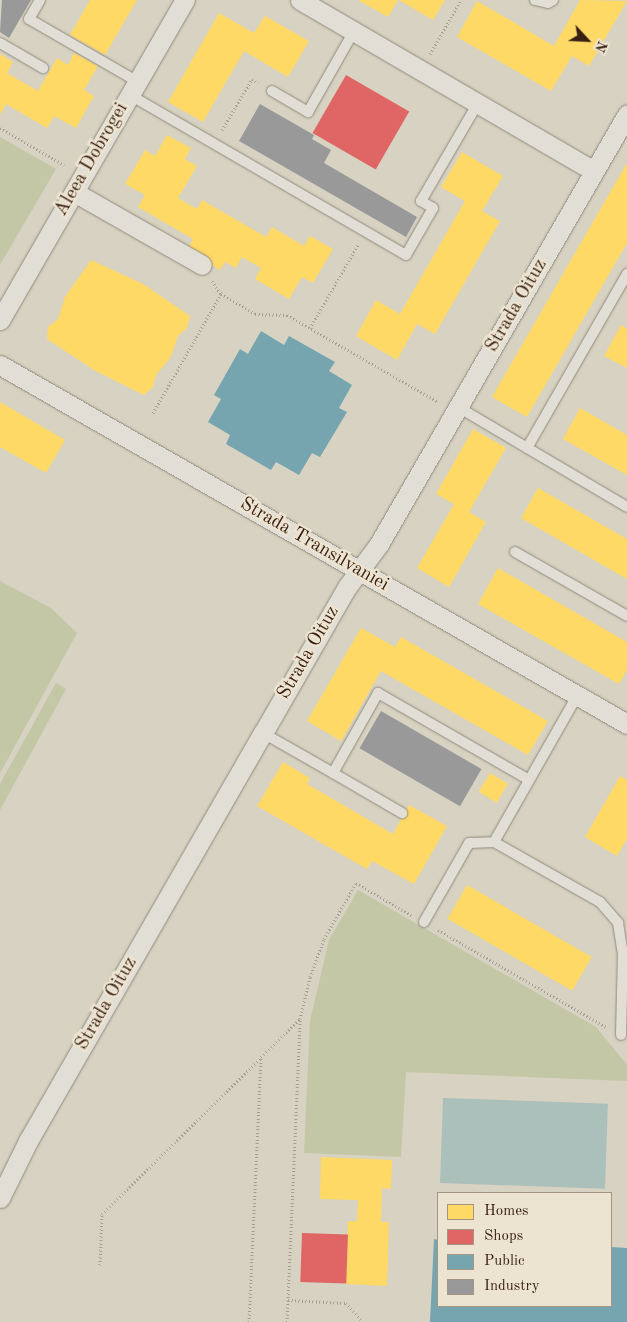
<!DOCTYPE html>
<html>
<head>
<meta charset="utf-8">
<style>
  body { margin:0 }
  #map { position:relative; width:627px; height:1322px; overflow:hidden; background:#d7d2c1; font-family:"Old Standard TT",serif }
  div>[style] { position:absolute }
  .green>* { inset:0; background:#c3c7a6 }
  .water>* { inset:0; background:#abbfbb; transform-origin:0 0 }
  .homes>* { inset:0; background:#ffd966; transform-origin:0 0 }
  .shops>* { inset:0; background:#e06666; transform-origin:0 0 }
  .public>* { inset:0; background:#76a5af }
  .industry>* { inset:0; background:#999; transform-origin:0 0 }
  .path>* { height:3px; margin-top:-1.5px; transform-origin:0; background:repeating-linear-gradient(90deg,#a39e96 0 1px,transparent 0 3.5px) }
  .roads { filter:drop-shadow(0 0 1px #918a7f) drop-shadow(0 0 1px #918a7f) }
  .service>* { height:10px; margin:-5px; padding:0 5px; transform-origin:5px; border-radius:5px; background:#e1ded5 }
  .minor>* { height:19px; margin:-9.5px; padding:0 9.5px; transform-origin:9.5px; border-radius:9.5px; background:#e1ded5 }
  span { translate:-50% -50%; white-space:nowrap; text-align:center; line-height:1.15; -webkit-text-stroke:5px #ece4d0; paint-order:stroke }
  .street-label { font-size:19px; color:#3a2013 }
  .legend { position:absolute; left:437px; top:1192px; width:175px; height:115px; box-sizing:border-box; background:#ece4d0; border:1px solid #a59684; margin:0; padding:6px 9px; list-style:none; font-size:15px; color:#3a2013 }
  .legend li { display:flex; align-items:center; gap:10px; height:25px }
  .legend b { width:25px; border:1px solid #a59684 }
  .north { position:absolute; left:562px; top:15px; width:50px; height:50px; -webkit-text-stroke:4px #ece4d0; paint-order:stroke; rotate:115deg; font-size:14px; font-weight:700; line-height:20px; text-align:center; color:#3a2013 }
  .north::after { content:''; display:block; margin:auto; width:18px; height:22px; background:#3a2013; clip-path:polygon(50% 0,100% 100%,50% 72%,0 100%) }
</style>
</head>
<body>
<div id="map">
  <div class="green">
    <div style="clip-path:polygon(0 137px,56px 169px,0 265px)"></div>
    <div style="clip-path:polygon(0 581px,51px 608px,77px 633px,0 773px)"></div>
    <div style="clip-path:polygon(56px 683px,66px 689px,0 810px,0 784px)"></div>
    <div style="clip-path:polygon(358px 890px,596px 1027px,627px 1065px,627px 1081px,406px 1072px,401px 1157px,304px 1153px,310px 1021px,329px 940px)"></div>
  </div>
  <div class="water">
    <div style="left:443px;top:1098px;width:165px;height:85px;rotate:2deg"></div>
  </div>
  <div class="homes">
    <div style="clip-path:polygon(90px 0,137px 0,105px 55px,70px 35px)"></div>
    <div style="clip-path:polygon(358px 0,398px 0,388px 17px)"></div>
    <div style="clip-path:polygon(399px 0,445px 0,433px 20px)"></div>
    <div style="clip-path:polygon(580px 0,627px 1px,589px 66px,572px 56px,551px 91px,457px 37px,477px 1px,554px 46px)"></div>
    <div style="clip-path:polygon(219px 13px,254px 33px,265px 16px,309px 41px,288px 77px,244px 51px,203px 122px,168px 102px)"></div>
    <div style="clip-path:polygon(74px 53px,98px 66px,84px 90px,94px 96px,76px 128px,54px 116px,47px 128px,6px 104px,0 115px,0 54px,13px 62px,7px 73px,38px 91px,57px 58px,68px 65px)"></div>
    <div style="clip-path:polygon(167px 135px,191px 148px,185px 159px,197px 166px,178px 198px,197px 209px,202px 200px,266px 237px,272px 227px,304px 246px,310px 236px,333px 249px,313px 283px,302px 277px,289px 299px,255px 279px,261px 268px,242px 257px,236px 268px,225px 262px,220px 270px,187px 250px,193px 239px,138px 207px,145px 195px,125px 184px,145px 150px,155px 156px)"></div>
    <div style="clip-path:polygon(462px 152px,503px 176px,482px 211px,500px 221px,435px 334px,417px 324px,397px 360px,356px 336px,376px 300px,400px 314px,465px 201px,441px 187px)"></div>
    <div style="clip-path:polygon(627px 163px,627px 243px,527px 417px,492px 397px)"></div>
    <div style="clip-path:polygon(91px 260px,143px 284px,190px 316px,187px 328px,178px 336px,171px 357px,156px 375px,153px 387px,144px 395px,94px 370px,47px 339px,48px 327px,58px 319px,65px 297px)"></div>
    <div style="clip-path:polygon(621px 325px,627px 329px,627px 368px,604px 356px)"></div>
    <div style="clip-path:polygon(0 402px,65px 440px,46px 473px,0 447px)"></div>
    <div style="clip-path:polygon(580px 408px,627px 435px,627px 475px,563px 439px)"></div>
    <div style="clip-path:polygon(473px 429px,506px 448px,469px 512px,486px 522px,449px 587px,417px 568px,454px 504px,436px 494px)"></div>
    <div style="clip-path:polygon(538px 488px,627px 539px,627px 579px,521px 518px)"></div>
    <div style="clip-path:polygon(498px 568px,627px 642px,627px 670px,619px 684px,478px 604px)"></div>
    <div style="clip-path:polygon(361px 628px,395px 647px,401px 637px,548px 721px,528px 755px,381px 671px,341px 741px,307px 721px)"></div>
    <div style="clip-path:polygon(283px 762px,310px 778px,307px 784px,393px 834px,409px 805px,447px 826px,414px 884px,372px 861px,367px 869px,257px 806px)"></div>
    <div style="left:490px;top:773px;width:21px;height:22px;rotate:31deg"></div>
    <div style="clip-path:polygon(620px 776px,627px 780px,627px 839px,617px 856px,585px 837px)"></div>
    <div style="left:467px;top:885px;width:144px;height:39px;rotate:30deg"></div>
    <div style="clip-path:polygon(321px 1157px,392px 1160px,391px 1189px,382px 1188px,381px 1222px,389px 1222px,387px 1286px,345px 1284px,348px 1221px,357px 1221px,358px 1200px,320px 1199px)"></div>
  </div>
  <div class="shops">
    <div style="left:346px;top:75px;width:73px;height:67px;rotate:30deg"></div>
    <div style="left:302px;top:1233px;width:46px;height:49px;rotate:2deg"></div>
  </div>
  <div class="public">
    <div style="clip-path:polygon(261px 331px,284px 345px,289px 336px,335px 362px,329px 371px,352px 385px,339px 408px,347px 412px,320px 457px,312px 453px,299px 475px,276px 462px,271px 470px,226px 444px,230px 435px,208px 422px,221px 399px,214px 395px,240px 349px,248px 354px)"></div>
    <div style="clip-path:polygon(434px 1239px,438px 1240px,438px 1306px,611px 1306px,611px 1247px,627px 1248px,627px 1322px,430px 1322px)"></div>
  </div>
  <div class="industry">
    <div style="clip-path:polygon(2px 0,31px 0,9px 38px,0 32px)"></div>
    <div style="clip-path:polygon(260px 104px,314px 135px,312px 139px,331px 150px,324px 163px,417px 217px,406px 237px,239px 141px)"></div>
    <div style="left:381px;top:711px;width:116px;height:43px;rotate:30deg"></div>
  </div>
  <div class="path">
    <div style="left:430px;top:54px;width:62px;rotate:-60.1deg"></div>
    <div style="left:0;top:128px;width:74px;rotate:30deg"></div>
    <div style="left:222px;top:130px;width:59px;rotate:-59.5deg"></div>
    <div style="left:252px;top:79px;width:7px;rotate:34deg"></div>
    <div style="left:212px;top:281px;width:16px;rotate:55deg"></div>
    <div style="left:221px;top:294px;width:39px;rotate:30deg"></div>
    <div style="left:255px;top:314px;width:32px;rotate:2deg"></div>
    <div style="left:287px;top:315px;width:174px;rotate:29.9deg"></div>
    <div style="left:310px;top:328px;width:96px;rotate:-60deg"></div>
    <div style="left:153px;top:413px;width:137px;rotate:-60.3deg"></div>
    <div style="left:438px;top:930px;width:194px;rotate:30deg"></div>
    <div style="left:100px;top:1265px;width:51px;rotate:-87.8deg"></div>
    <div style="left:102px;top:1214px;width:223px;rotate:-44.5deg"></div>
    <div style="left:288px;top:1300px;width:58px;rotate:3deg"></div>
    <div style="left:346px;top:1303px;width:25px;rotate:48deg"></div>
    <div style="left:249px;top:1322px;width:265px;rotate:-87.4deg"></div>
    <div style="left:261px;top:1057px;width:54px;rotate:-44.3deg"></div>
    <div style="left:287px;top:1322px;width:303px;rotate:-87.5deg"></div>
    <div style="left:300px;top:1019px;width:43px;rotate:-76.6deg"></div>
    <div style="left:310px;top:977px;width:40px;rotate:-69.8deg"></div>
    <div style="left:324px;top:939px;width:64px;rotate:-60.3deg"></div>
    <div style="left:356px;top:883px;width:64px;rotate:30.2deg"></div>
  </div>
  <div class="roads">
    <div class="service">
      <div style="left:40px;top:0;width:22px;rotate:120deg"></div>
      <div style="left:29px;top:19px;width:126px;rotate:30deg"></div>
      <div style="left:535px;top:0;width:13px;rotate:13deg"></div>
      <div style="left:548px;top:3px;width:6px;rotate:-31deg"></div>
      <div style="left:0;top:43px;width:50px;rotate:30.2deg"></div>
      <div style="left:272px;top:91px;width:42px;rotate:30.3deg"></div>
      <div style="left:308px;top:112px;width:93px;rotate:-60.4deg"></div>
      <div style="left:130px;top:95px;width:319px;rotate:30.1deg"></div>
      <div style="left:406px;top:255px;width:54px;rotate:-60.1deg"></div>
      <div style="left:433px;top:208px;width:14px;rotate:-150deg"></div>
      <div style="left:421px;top:201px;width:113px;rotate:-59.8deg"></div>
      <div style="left:458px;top:407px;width:196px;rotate:30.6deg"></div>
      <div style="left:527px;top:448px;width:201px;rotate:-60.1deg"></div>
      <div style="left:515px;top:552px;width:129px;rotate:29.7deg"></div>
      <div style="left:577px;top:696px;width:168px;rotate:119.6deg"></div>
      <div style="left:494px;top:842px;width:122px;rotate:29.5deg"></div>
      <div style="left:600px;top:902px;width:28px;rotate:49deg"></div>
      <div style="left:618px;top:923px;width:30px;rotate:81deg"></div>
      <div style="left:623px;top:953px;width:82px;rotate:91.4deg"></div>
      <div style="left:263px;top:733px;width:81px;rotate:29.7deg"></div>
      <div style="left:333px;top:773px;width:92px;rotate:-60.6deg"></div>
      <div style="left:378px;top:693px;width:174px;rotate:29.9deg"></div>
      <div style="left:333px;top:773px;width:80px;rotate:30.1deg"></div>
      <div style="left:424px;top:922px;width:91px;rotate:-60.3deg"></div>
      <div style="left:469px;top:843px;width:25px;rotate:-2deg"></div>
    </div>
    <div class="minor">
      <div style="left:300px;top:0;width:340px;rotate:30.2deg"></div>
      <div style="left:74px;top:192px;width:147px;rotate:29.7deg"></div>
      <div style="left:0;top:320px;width:370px;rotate:-60deg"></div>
      <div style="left:0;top:365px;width:723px;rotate:29.79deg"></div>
      <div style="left:0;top:1198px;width:64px;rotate:-63.8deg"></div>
      <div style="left:28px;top:1141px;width:471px;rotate:-60.1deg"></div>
      <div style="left:263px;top:733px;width:168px;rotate:-60.1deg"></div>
      <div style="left:347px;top:587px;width:54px;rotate:-53.3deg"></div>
      <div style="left:379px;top:544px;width:496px;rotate:-60deg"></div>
    </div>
  </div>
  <div class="street-label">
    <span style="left:92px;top:160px;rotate:-60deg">Aleea Dobrogei</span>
    <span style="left:517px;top:306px;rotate:-60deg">Strada Oituz</span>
    <span style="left:314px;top:545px;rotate:30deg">Strada Transilvaniei</span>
    <span style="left:309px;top:653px;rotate:-60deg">Strada Oituz</span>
    <span style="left:107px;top:1004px;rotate:-60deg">Strada Oituz</span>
  </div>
  <ul class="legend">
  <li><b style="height:14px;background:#ffd966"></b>Homes</li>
  <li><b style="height:14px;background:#e06666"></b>Shops</li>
  <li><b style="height:14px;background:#76a5af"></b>Public</li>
  <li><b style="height:14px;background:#999"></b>Industry</li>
  </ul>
  <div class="north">N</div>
</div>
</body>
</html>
